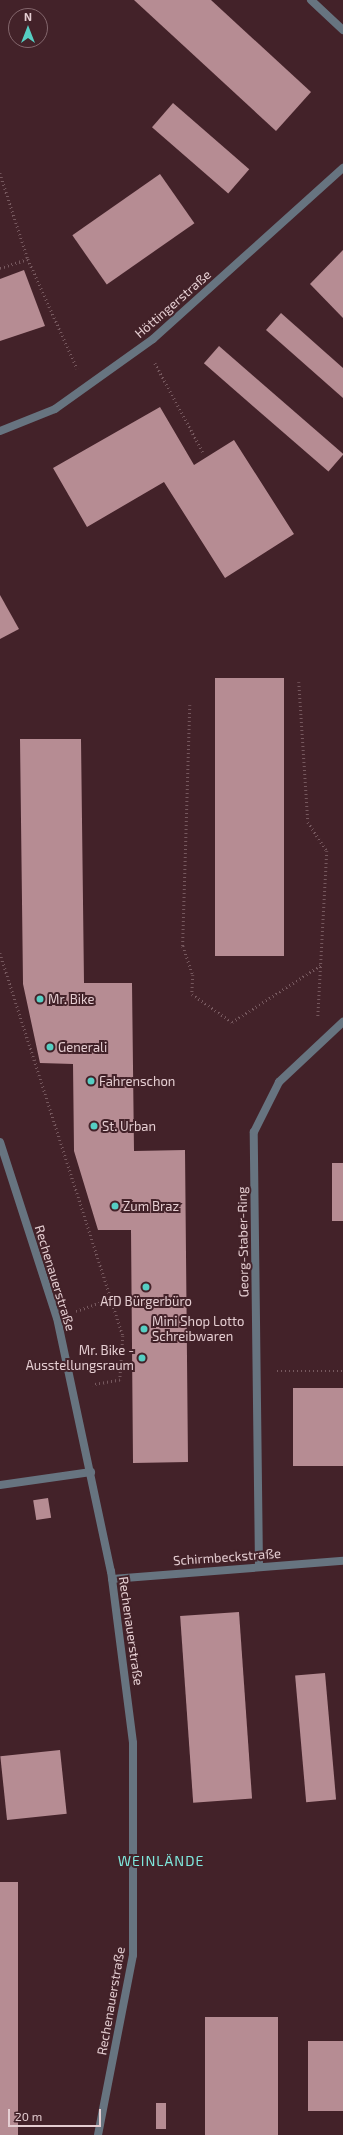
<!DOCTYPE html>
<html>
<head>
<meta charset="utf-8">
<style>
  body { margin:0 }
  #map { position:relative; width:343px; height:2135px; overflow:hidden; background:#432229; font-family:"Exo 2",sans-serif }
  div>[style] { position:absolute }
  .building>* { inset:0; background:#b68c93; transform-origin:0 0 }
  .path>* { height:2.5px; margin-top:-1.25px; transform-origin:0; background:repeating-linear-gradient(90deg,#76585e 0 1px,transparent 0 4px) }
  .lane>* { height:8px; margin:-4px; padding:0 4px; transform-origin:4px; border-radius:4px; background:#677480 }
  .street>* { height:8px; margin:-4px; padding:0 4px; transform-origin:4px; border-radius:4px; background:#677480 }
  .dots>* { width:11px; height:11px; translate:-50% -50%; box-sizing:border-box; border:2px solid #432229; border-radius:50% }
  span { translate:-50% -50%; white-space:nowrap; text-align:center; line-height:1.15; -webkit-text-stroke:4px #432229; paint-order:stroke }
  .street-label { font-size:13px; color:#e5ced2 }
  .poi-label { font-size:13px; color:#e5ced2 }
  .left { translate:0 -50%; text-align:left }
  .right { translate:-100% -50%; text-align:right }
  .neighbourhood-label { font-size:14px; color:#7fe8dd; letter-spacing:1px }
  .north { position:absolute; left:8px; top:8px; width:40px; height:40px; box-sizing:border-box; background:#432229; border:1px solid #84676d; border-radius:50%; rotate:0deg; font-size:11px; font-weight:700; line-height:16px; text-align:center; color:#e5ced2 }
  .north::after { content:''; display:block; margin:auto; width:14px; height:18px; background:#56cec3; clip-path:polygon(50% 0,100% 100%,50% 72%,0 100%) }
  .scale { position:absolute; left:8px; top:2109px; width:93px; height:18px; box-sizing:border-box; border:2px solid #e5ced2; border-top:0; padding-left:5px; font-size:12px; line-height:14px; white-space:nowrap; color:#e5ced2; -webkit-text-stroke:3px #432229; paint-order:stroke }
</style>
</head>
<body>
<div id="map">
  <div class="building">
    <div style="clip-path:polygon(134px 0,211px 0,311px 92px,276px 131px)"></div>
    <div style="left:173px;top:103px;width:101px;height:32px;rotate:41deg"></div>
    <div style="left:160px;top:174px;width:60px;height:107px;rotate:55deg"></div>
    <div style="clip-path:polygon(343px 250px,343px 318px,310px 284px)"></div>
    <div style="clip-path:polygon(24px 270px,45px 326px,0 341px,0 279px)"></div>
    <div style="clip-path:polygon(281px 313px,343px 368px,343px 398px,266px 330px)"></div>
    <div style="left:219px;top:346px;width:165px;height:23px;rotate:41deg"></div>
    <div style="clip-path:polygon(160px 407px,194px 465px,234px 440px,294px 534px,225px 578px,164px 482px,87px 527px,53px 468px)"></div>
    <div style="clip-path:polygon(0 595px,19px 629px,0 639px)"></div>
    <div style="left:215px;top:678px;width:69px;height:278px"></div>
    <div style="clip-path:polygon(20px 739px,81px 739px,84px 983px,132px 983px,134px 1151px,185px 1150px,188px 1462px,133px 1463px,131px 1230px,98px 1230px,74px 1151px,73px 1064px,40px 1063px,23px 984px)"></div>
    <div style="left:332px;top:1163px;width:11px;height:58px"></div>
    <div style="left:293px;top:1388px;width:50px;height:78px"></div>
    <div style="left:48px;top:1498px;width:20px;height:15px;rotate:81deg"></div>
    <div style="left:239px;top:1612px;width:187px;height:59px;rotate:86deg"></div>
    <div style="left:325px;top:1673px;width:127px;height:30px;rotate:85deg"></div>
    <div style="left:60px;top:1750px;width:64px;height:60px;rotate:84deg"></div>
    <div style="left:0;top:1882px;width:18px;height:253px"></div>
    <div style="left:205px;top:2017px;width:73px;height:118px"></div>
    <div style="left:308px;top:2041px;width:35px;height:70px"></div>
    <div style="left:156px;top:2103px;width:10px;height:26px"></div>
  </div>
  <div class="path">
    <div style="left:0;top:173px;width:90px;rotate:72deg"></div>
    <div style="left:28px;top:259px;width:120px;rotate:65.8deg"></div>
    <div style="left:0;top:268px;width:29px;rotate:-18deg"></div>
    <div style="left:155px;top:363px;width:101px;rotate:61.7deg"></div>
    <div style="left:299px;top:682px;width:140px;rotate:86.3deg"></div>
    <div style="left:308px;top:822px;width:35px;rotate:57deg"></div>
    <div style="left:327px;top:851px;width:166px;rotate:93.1deg"></div>
    <div style="left:190px;top:705px;width:241px;rotate:91.7deg"></div>
    <div style="left:183px;top:946px;width:31px;rotate:71deg"></div>
    <div style="left:193px;top:975px;width:19px;rotate:93deg"></div>
    <div style="left:192px;top:994px;width:49px;rotate:35deg"></div>
    <div style="left:232px;top:1022px;width:106px;rotate:-32.6deg"></div>
    <div style="left:0;top:953px;width:402px;rotate:72.2deg"></div>
    <div style="left:123px;top:1336px;width:44px;rotate:93.9deg"></div>
    <div style="left:120px;top:1380px;width:28px;rotate:170deg"></div>
    <div style="left:76px;top:1311px;width:37px;rotate:-19deg"></div>
    <div style="left:277px;top:1371px;width:66px"></div>
  </div>
  <div class="lane">
    <div style="left:0;top:1485px;width:92px;rotate:-8.1deg"></div>
  </div>
  <div class="street">
    <div style="left:311px;top:0;width:44px;rotate:43.2deg"></div>
    <div style="left:0;top:431px;width:59px;rotate:-21.8deg"></div>
    <div style="left:55px;top:409px;width:120px;rotate:-35.5deg"></div>
    <div style="left:153px;top:339px;width:256px;rotate:-42deg"></div>
    <div style="left:0;top:1142px;width:185px;rotate:72.1deg"></div>
    <div style="left:57px;top:1318px;width:259px;rotate:78deg"></div>
    <div style="left:111px;top:1571px;width:173px;rotate:82.7deg"></div>
    <div style="left:133px;top:1743px;width:212px;rotate:90deg"></div>
    <div style="left:133px;top:1955px;width:183px;rotate:101deg"></div>
    <div style="left:259px;top:1567px;width:435px;rotate:-90.7deg"></div>
    <div style="left:254px;top:1132px;width:56px;rotate:-63.4deg"></div>
    <div style="left:279px;top:1082px;width:88px;rotate:-43.2deg"></div>
    <div style="left:112px;top:1579px;width:232px;rotate:-4.5deg"></div>
  </div>
  <div class="dots">
    <div style="left:40px;top:999px;background:#56cec3"></div>
    <div style="left:50px;top:1047px;background:#56cec3"></div>
    <div style="left:91px;top:1081px;background:#56cec3"></div>
    <div style="left:94px;top:1126px;background:#56cec3"></div>
    <div style="left:115px;top:1206px;background:#56cec3"></div>
    <div style="left:146px;top:1287px;background:#56cec3"></div>
    <div style="left:144px;top:1329px;background:#56cec3"></div>
    <div style="left:142px;top:1358px;background:#56cec3"></div>
  </div>
  <div class="street-label">
    <span style="left:173px;top:304px;rotate:-41deg">Höttingerstraße</span>
    <span style="left:243px;top:1242px;rotate:-91deg">Georg-Staber-Ring</span>
    <span style="left:55px;top:1278px;rotate:73deg">Rechenauerstraße</span>
    <span style="left:227px;top:1557px;rotate:-4deg">Schirmbeckstraße</span>
    <span style="left:131px;top:1631px;rotate:82deg">Rechenauerstraße</span>
    <span style="left:111px;top:2001px;rotate:-80deg">Rechenauerstraße</span>
  </div>
  <div class="poi-label">
    <span class="left" style="left:48px;top:999px">Mr. Bike</span>
    <span class="left" style="left:58px;top:1047px">Generali</span>
    <span class="left" style="left:99px;top:1081px">Fahrenschon</span>
    <span class="left" style="left:102px;top:1126px">St. Urban</span>
    <span class="left" style="left:123px;top:1206px">Zum Braz</span>
    <span style="left:146px;top:1301px">AfD Bürgerbüro</span>
    <span class="left" style="left:152px;top:1329px">Mini Shop Lotto<br>Schreibwaren</span>
    <span class="right" style="left:134px;top:1358px">Mr. Bike -<br>Ausstellungsraum</span>
  </div>
  <div class="neighbourhood-label">
    <span style="left:161px;top:1861px">WEINLÄNDE</span>
  </div>
  <div class="north">N</div>
  <div class="scale">20 m</div>
</div>
</body>
</html>
